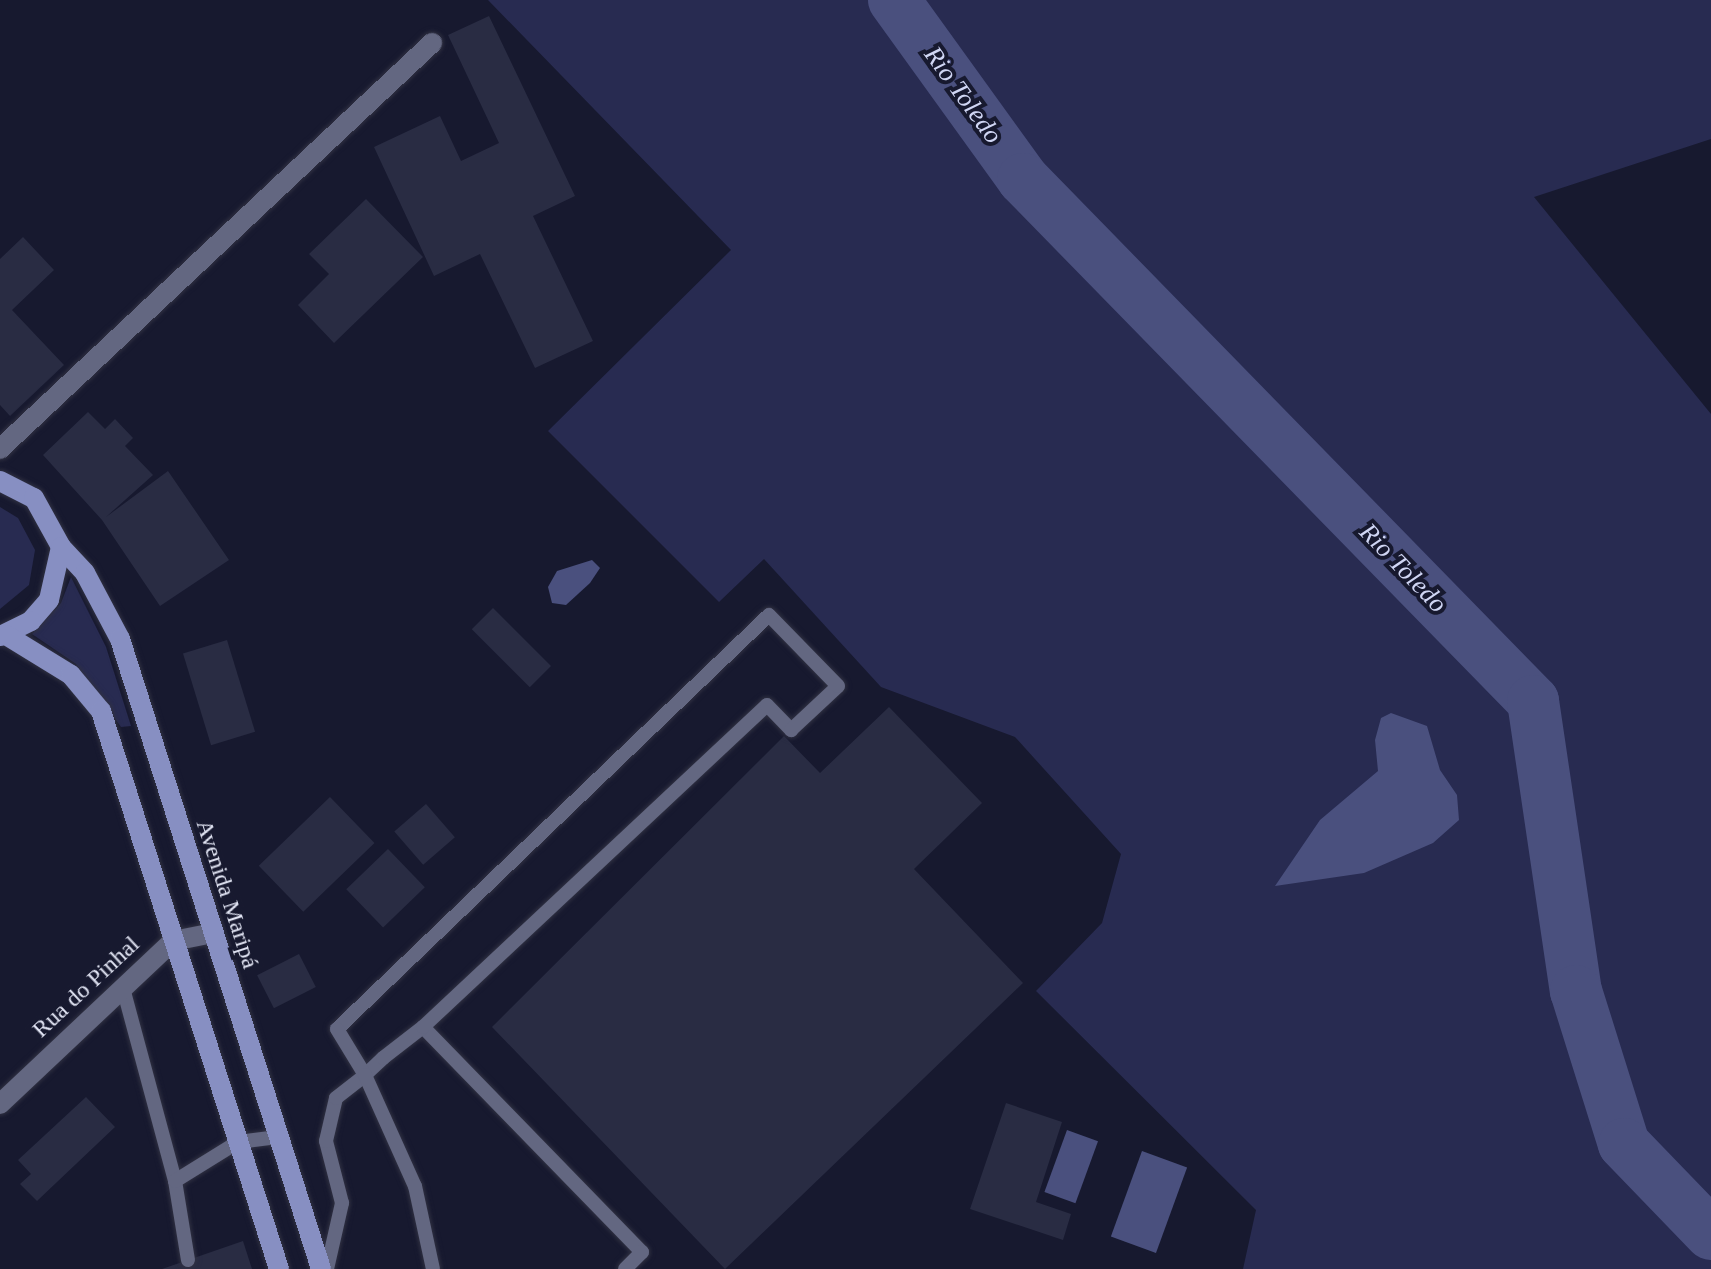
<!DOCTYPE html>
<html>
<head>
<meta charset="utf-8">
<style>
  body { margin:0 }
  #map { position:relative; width:1711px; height:1269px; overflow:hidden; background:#17192f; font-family:Georgia,serif }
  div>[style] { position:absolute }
  .green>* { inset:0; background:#282b51 }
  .water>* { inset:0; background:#4a507e; transform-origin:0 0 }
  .river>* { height:52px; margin:-26px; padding:0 26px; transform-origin:26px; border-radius:26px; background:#4a507e }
  .building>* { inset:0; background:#292c43; transform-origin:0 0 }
  .roads { filter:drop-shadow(0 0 2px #303142) drop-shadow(0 0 2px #303142) }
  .service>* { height:14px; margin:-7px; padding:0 7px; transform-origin:7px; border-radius:7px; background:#636781 }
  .minor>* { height:20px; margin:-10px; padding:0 10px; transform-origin:10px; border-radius:10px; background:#636781 }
  .primary>* { height:20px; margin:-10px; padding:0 10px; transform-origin:10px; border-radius:10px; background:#878fc2 }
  span { translate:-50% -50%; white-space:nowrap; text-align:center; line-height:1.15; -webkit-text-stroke:8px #17192f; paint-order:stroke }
  .street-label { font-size:24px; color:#e2e5f4 }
  .water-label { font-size:26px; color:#d0d6f4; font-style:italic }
</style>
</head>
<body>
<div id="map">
  <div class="green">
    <div style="clip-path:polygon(488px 0,1711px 0,1711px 139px,1534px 197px,1711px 414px,1711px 1269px,1243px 1269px,1256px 1210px,1036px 991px,1102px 923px,1121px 854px,1015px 737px,881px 687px,764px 559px,719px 602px,548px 431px,731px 250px)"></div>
    <div style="clip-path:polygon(0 507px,18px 518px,35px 550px,29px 585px,0 609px)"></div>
    <div style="clip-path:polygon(71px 577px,106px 647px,131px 726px,121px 727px,76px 664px,32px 634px,61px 603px)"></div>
  </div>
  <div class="water">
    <div style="clip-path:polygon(592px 560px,600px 568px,590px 583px,566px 605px,552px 603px,548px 587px,557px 571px)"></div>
    <div style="clip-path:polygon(1391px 713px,1427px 726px,1440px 770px,1457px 795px,1459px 820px,1433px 843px,1364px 873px,1275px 886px,1320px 820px,1378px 771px,1375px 740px,1381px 718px)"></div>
    <div style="left:1067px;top:1130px;width:33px;height:66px;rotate:20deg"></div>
    <div style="left:1142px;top:1151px;width:48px;height:91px;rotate:20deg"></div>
  </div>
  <div class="river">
    <div style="left:894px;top:0;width:221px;rotate:54.2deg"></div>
    <div style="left:1023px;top:179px;width:730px;rotate:45.67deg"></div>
    <div style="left:1533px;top:701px;width:293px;rotate:81.6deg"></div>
    <div style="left:1576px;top:991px;width:160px;rotate:72.6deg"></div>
    <div style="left:1624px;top:1144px;width:125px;rotate:46deg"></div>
  </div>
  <div class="building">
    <div style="clip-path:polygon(489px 16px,575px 196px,533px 216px,593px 341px,535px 368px,480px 254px,434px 276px,374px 147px,440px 116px,461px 161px,499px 143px,448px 35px)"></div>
    <div style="clip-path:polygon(366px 199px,423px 257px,334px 343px,298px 305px,329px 274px,309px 254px)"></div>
    <div style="clip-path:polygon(23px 237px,54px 270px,12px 310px,64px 365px,10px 416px,0 405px,0 259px)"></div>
    <div style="clip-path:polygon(88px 412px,105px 429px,115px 419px,133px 438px,125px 446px,153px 475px,106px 517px,168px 471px,229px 560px,160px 606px,102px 520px,43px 455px)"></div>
    <div style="left:493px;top:608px;width:82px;height:30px;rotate:45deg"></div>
    <div style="left:227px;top:640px;width:96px;height:46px;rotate:73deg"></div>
    <div style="clip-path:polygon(889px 707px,982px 803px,914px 869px,1023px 983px,725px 1269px,492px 1027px,784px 736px,820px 773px)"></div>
    <div style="left:330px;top:797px;width:64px;height:99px;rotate:46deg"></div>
    <div style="left:426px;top:804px;width:44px;height:42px;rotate:49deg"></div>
    <div style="left:388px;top:849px;width:53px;height:58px;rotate:46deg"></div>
    <div style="left:299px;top:954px;width:37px;height:47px;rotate:63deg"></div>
    <div style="clip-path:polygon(86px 1097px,115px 1127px,37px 1201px,20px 1184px,31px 1174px,18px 1160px)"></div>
    <div style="clip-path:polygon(1006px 1103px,1062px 1122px,1036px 1202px,1071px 1214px,1063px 1240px,970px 1209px)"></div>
    <div style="clip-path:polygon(243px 1241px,252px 1269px,162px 1269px)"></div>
  </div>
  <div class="roads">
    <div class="service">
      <div style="left:123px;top:988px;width:200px;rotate:74.9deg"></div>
      <div style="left:423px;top:1027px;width:314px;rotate:45.8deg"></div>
      <div style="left:642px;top:1252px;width:24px;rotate:135deg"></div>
      <div style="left:188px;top:1260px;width:80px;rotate:-99.3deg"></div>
      <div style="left:175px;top:1181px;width:74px;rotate:-31.8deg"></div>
      <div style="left:238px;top:1142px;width:40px;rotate:-7.1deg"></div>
      <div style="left:327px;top:1269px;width:68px;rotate:-77.2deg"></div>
      <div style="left:342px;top:1203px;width:64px;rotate:-104.5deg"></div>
      <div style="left:326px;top:1141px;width:44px;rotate:-76.9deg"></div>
      <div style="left:336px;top:1098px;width:37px;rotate:-38deg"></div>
      <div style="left:365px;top:1075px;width:25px;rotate:-43deg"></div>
      <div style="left:383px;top:1058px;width:51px;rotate:-37.8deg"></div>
      <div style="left:423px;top:1027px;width:471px;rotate:-43.1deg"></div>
      <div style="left:767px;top:705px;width:35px;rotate:46deg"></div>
      <div style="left:791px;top:730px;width:64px;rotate:-43.1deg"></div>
      <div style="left:838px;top:686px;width:99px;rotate:-134.2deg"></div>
      <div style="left:769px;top:615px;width:598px;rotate:136.22deg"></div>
      <div style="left:337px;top:1029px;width:54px;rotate:58.7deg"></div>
      <div style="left:365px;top:1075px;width:122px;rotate:65.8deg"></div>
      <div style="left:415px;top:1186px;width:85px;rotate:77.8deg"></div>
    </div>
    <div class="minor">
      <div style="left:0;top:449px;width:593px;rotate:-43.22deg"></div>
      <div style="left:0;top:1104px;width:238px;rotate:-43.3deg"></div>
      <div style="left:173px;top:941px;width:41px;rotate:-11.3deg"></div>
    </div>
    <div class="primary">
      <div style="left:0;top:481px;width:38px;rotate:27deg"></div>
      <div style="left:34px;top:498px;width:56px;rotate:61.1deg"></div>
      <div style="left:61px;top:547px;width:54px;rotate:102.8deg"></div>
      <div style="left:49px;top:600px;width:28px;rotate:131deg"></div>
      <div style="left:31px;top:621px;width:34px;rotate:154deg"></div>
      <div style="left:61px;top:547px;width:35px;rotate:47deg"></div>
      <div style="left:85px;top:573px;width:75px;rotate:62.1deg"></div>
      <div style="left:120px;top:639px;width:661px;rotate:72.3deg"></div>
      <div style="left:6px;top:635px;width:76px;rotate:31.6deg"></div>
      <div style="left:71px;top:675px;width:47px;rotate:50.2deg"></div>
      <div style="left:101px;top:711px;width:586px;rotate:72.31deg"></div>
    </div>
  </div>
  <div class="street-label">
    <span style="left:227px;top:894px;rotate:72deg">Avenida Maripá</span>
    <span style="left:86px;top:987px;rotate:-43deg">Rua do Pinhal</span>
  </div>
  <div class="water-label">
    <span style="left:963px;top:95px;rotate:54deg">Rio Toledo</span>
    <span style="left:1403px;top:568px;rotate:46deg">Rio Toledo</span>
  </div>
</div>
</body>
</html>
